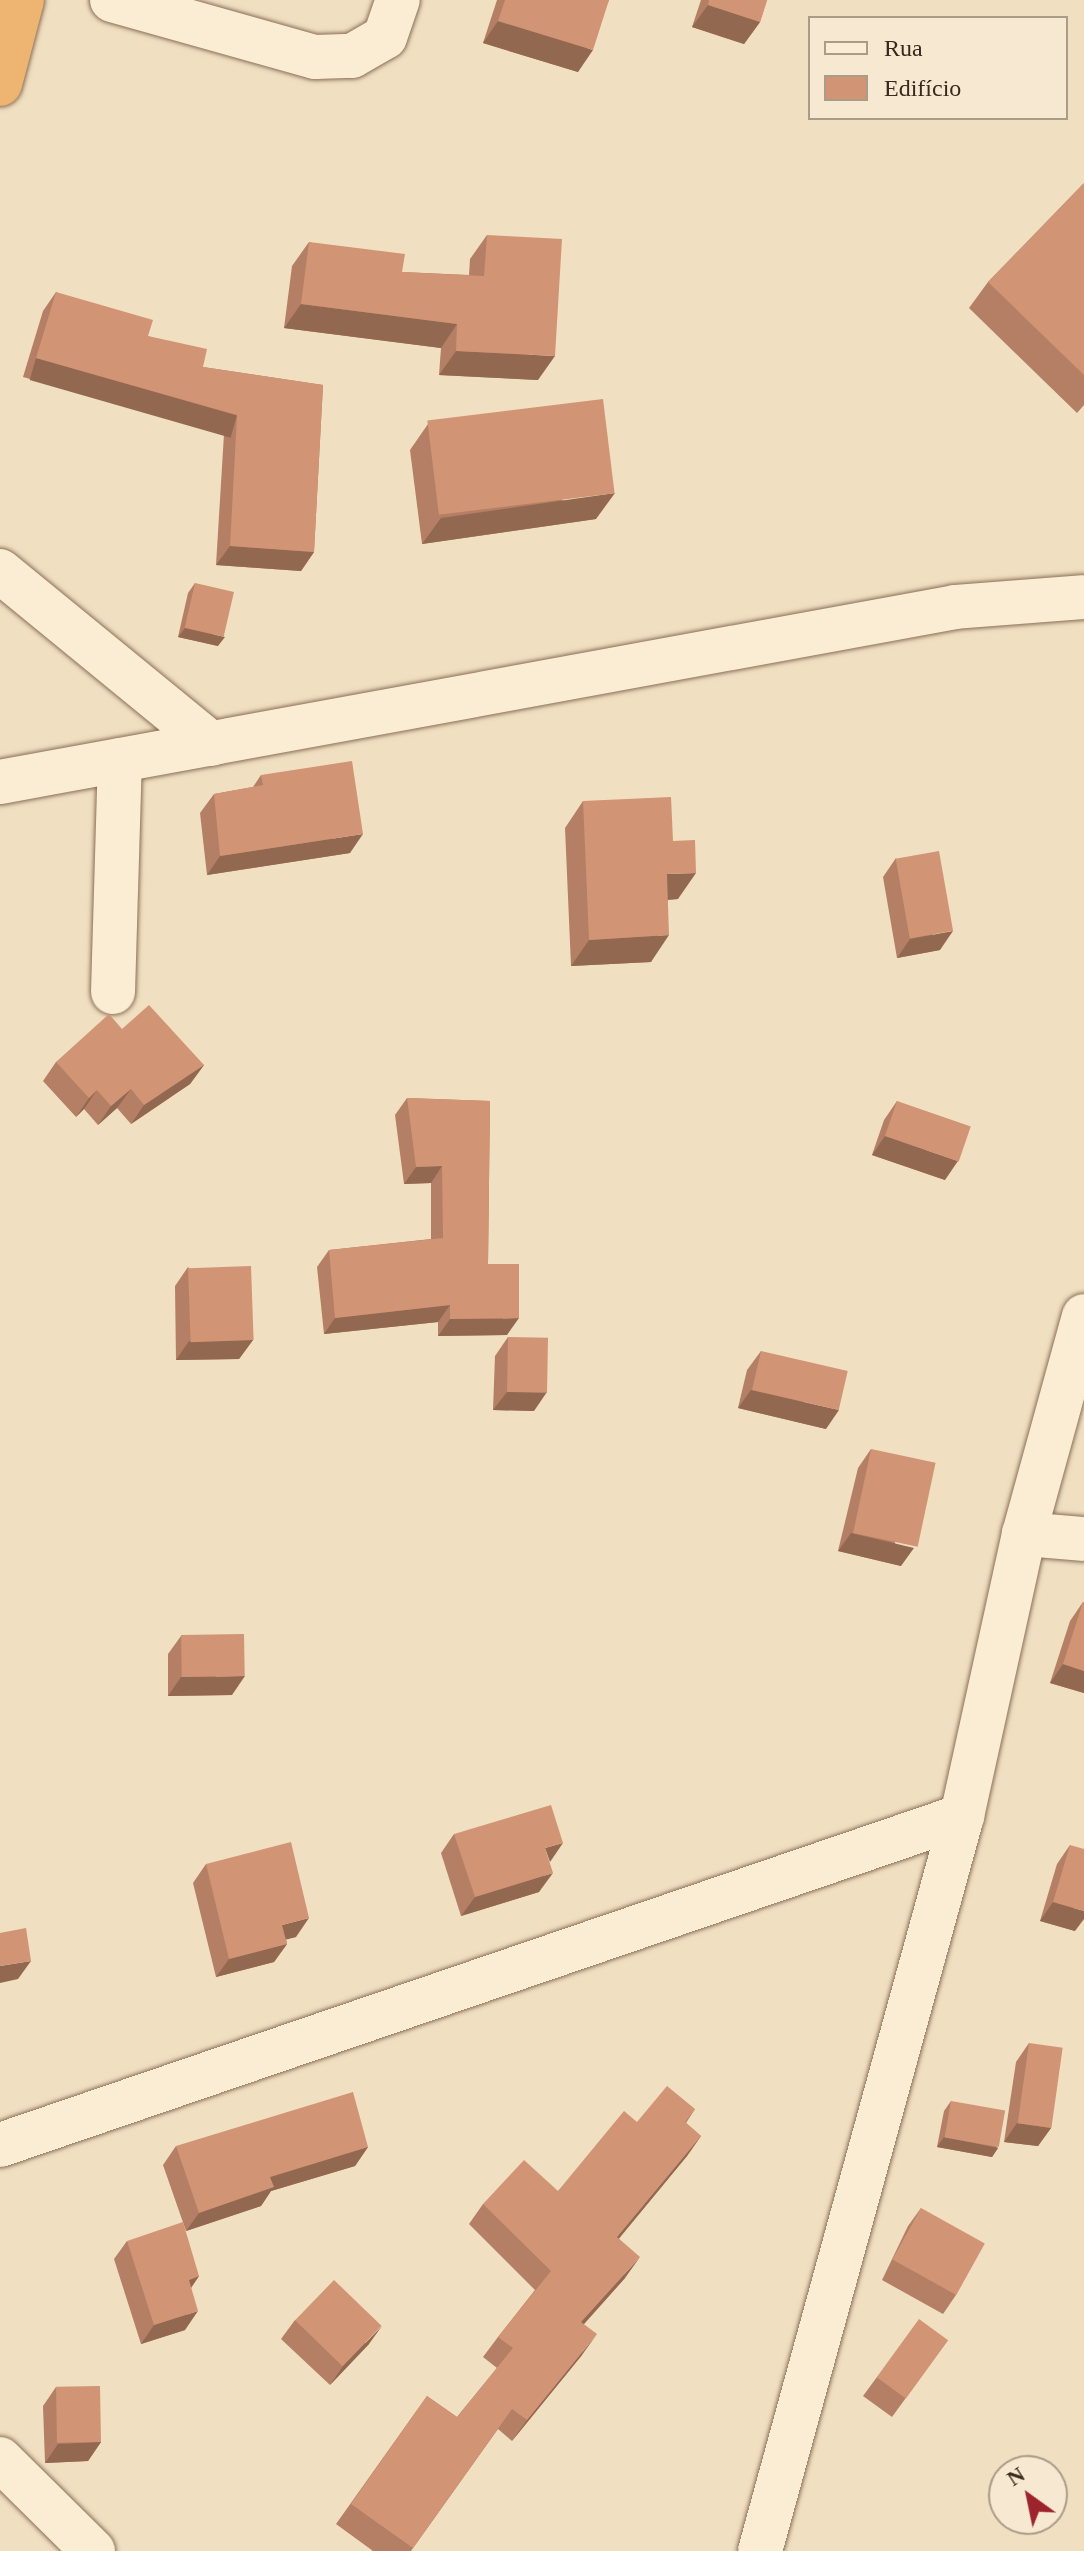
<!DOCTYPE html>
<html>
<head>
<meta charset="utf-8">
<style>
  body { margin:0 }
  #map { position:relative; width:1084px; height:2551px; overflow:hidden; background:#f0dfc1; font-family:"Times New Roman",serif }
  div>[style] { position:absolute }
  .roads { filter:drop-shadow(0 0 2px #8b6f57) drop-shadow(0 0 2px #8b6f57) }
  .minor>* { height:44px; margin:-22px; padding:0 22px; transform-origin:22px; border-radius:22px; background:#fbedd4 }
  .tertiary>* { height:44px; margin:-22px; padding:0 22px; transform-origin:22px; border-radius:22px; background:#fbedd4 }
  .trunk>* { height:44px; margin:-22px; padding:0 22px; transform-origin:22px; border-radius:22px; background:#eeb471 }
  .wall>* { inset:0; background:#b47f64 }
  .shaded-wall>* { inset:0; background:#926851; transform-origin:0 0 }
  .building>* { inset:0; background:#d19474; transform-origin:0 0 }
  span { translate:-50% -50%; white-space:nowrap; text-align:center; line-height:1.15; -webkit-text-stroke:8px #f7e9d1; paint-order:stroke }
  .legend { position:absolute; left:808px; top:16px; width:260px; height:104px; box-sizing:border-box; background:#f7e9d1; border:2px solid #ab9c89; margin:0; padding:10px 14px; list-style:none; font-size:24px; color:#39281c }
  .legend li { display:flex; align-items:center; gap:16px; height:40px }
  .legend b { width:40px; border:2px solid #ab9c89 }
  .north { position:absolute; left:988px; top:2455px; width:80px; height:80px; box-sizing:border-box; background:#f7e9d1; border:2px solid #ab9c89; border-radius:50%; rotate:327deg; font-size:22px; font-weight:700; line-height:32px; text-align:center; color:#39281c }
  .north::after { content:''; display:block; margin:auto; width:28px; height:36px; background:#9d242d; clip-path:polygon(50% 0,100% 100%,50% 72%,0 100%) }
</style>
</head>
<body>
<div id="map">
  <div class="roads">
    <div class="minor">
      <div style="left:112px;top:0;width:211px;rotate:15.7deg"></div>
      <div style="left:315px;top:57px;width:37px;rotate:-2deg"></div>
      <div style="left:352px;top:56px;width:38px;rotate:-30deg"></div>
      <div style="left:385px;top:37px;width:39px;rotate:-71deg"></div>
      <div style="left:113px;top:992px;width:232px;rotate:-88.3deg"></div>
      <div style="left:1024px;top:1534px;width:60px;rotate:4.8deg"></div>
      <div style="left:0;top:2145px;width:1017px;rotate:-18.88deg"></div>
      <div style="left:0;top:2459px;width:131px;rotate:44.7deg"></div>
      <div style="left:760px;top:2551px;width:762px;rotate:-74.63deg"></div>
      <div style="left:962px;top:1816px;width:289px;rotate:-77.6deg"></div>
      <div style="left:1024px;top:1534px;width:226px;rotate:-74.6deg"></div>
    </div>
    <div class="tertiary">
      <div style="left:0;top:571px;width:273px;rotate:39.3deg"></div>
      <div style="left:0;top:782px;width:971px;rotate:-10.38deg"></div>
      <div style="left:955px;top:607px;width:129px;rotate:-4.4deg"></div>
    </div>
    <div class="trunk">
      <div style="left:0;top:84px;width:87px;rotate:-75.3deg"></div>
    </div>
  </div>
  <div class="wall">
    <div style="clip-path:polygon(497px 0,609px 0,578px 72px,483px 43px)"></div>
    <div style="clip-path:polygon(701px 0,767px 0,760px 22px,744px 44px,692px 27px)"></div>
    <div style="clip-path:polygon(1084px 183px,1084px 405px,1077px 413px,969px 308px,988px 282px)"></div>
    <div style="clip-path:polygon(487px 235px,538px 380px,439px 375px,441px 348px,284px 328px,292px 266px,309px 242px,402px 272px,469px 275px,470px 259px)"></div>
    <div style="clip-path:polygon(56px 292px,148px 336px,203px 367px,323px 385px,314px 552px,301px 571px,216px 565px,224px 434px,23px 377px,43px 311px)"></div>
    <div style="clip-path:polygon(428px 424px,596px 519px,422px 544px,410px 450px)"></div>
    <div style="clip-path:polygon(195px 583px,218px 646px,178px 637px,188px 593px)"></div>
    <div style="clip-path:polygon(261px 775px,350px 853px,207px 875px,200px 813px,214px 794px,253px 787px)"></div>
    <div style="clip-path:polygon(583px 801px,678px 899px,668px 900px,651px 962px,571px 966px,565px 828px)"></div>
    <div style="clip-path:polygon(896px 858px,940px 950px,897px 958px,883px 877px)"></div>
    <div style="clip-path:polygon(122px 1029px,204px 1065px,190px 1084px,131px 1124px,117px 1108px,98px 1125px,84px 1109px,76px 1117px,43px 1081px,56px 1062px)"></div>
    <div style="clip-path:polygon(407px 1098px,490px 1101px,488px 1264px,507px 1335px,438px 1336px,438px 1322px,324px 1334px,317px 1267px,329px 1250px,431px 1239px,431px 1183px,404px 1184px,395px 1115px)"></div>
    <div style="clip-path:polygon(897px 1101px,945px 1180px,872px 1155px,884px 1120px)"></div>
    <div style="clip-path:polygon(188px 1267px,253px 1340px,239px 1359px,176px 1360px,175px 1286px)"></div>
    <div style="clip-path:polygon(508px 1337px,534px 1411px,493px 1410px,495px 1356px)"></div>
    <div style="clip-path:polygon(761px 1351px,826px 1429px,738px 1408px,747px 1370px)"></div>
    <div style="clip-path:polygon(871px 1449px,901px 1566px,838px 1551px,858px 1468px)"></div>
    <div style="clip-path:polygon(1083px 1602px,1084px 1693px,1050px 1683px,1070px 1621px)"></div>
    <div style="clip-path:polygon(181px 1636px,232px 1695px,168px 1696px,168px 1654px)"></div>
    <div style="clip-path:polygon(454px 1834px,549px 1862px,539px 1892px,461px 1916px,441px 1853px)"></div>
    <div style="clip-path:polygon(1070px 1845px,1075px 1931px,1040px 1921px,1057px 1864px)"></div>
    <div style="clip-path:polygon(206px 1864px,296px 1937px,286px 1939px,287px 1944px,274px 1962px,216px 1977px,193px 1883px)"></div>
    <div style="clip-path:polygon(1029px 2043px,1051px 2128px,1038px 2146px,1004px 2142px,1016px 2062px)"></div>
    <div style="clip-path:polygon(951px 2101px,998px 2148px,992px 2157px,937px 2147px,944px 2111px)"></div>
    <div style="clip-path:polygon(695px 2109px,686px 2123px,701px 2136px,687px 2156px,619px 2238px,625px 2278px,584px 2324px,582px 2355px,512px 2441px,498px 2429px,411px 2551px,373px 2551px,336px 2524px,427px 2396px,457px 2417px,497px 2368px,483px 2357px,498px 2337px,535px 2290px,469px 2224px,483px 2204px,558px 2191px,637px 2122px)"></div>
    <div style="clip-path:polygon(176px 2146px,368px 2147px,355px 2166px,271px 2191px,261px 2206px,186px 2231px,163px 2165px)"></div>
    <div style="clip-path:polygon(921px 2208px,956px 2295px,943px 2314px,882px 2280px,908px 2226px)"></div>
    <div style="clip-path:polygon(127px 2241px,199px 2276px,191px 2288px,185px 2330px,141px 2344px,114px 2259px)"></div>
    <div style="clip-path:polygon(295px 2320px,369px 2344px,330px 2385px,281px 2339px)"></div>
    <div style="clip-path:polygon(948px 2340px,892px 2417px,863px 2396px,877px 2377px)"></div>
    <div style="clip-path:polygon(56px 2387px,101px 2442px,88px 2461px,45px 2463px,43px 2406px)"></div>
  </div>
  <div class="shaded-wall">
    <div style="clip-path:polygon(708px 5px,760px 22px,744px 44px,692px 27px)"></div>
    <div style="clip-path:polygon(498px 21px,593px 50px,578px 72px,483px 43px)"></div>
    <div style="clip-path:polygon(301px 304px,457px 324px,441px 348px,284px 328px)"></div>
    <div style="clip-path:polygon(456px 351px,555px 356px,538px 380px,439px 375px)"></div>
    <div style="left:36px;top:358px;width:209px;height:23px;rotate:16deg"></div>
    <div style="clip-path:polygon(615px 493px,596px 519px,422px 544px,441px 518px)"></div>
    <div style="clip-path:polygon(230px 546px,314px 552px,301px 571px,216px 565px)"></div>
    <div style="clip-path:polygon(185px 628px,225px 637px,218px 646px,178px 637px)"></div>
    <div style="clip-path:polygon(363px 834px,350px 853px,207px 875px,220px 856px)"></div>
    <div style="clip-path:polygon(696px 873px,678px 899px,648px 901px,667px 874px)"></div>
    <div style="clip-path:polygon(953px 931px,940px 950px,897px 958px,910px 939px)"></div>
    <div style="clip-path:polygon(669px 935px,651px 962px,571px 966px,589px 940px)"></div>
    <div style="clip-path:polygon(204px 1065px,190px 1084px,131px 1124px,144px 1105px)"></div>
    <div style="clip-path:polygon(131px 1089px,117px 1108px,98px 1125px,111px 1106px)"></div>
    <div style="clip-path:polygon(97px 1090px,84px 1109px,76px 1117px,89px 1098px)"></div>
    <div style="clip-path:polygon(885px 1136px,958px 1161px,945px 1180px,872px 1155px)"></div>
    <div style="clip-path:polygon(442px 1166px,431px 1183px,404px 1184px,416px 1167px)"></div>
    <div style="clip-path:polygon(450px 1305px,438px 1322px,324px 1334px,335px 1318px)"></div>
    <div style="clip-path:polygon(519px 1318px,507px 1335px,438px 1336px,450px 1319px)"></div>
    <div style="clip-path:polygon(253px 1340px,239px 1359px,176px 1360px,189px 1341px)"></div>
    <div style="clip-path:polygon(751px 1390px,839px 1410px,826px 1429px,738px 1408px)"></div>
    <div style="clip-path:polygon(507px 1392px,547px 1392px,534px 1411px,493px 1410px)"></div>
    <div style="clip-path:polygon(851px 1533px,914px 1548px,901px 1566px,838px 1551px)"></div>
    <div style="clip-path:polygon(1063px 1664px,1084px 1671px,1084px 1693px,1050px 1683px)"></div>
    <div style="clip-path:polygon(245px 1676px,232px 1695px,168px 1696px,181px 1677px)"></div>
    <div style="clip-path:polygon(563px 1843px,550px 1862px,545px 1848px)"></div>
    <div style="clip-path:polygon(553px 1873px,539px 1892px,461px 1916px,475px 1897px)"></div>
    <div style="clip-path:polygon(1053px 1902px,1084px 1911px,1084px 1919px,1075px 1931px,1040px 1921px)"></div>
    <div style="clip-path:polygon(309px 1918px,296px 1937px,269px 1944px,282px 1925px)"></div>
    <div style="clip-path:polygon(287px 1944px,274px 1962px,216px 1977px,229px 1959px)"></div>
    <div style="clip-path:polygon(31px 1961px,18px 1979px,0 1983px,0 1966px)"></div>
    <div style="clip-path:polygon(1017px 2123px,1051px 2128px,1038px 2146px,1004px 2142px)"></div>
    <div style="clip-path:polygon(701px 2136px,687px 2156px,603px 2258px,617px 2237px)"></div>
    <div style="clip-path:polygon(944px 2137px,998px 2148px,992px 2157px,937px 2147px)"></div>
    <div style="clip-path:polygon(368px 2147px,355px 2166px,271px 2191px,261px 2206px,186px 2231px,199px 2213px,270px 2177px)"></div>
    <div style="clip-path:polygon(640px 2257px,625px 2278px,567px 2343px,581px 2322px)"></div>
    <div style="clip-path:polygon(199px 2276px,186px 2295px,189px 2280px)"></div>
    <div style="clip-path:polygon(198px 2311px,185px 2330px,141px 2344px,154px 2325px)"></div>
    <div style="clip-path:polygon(382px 2326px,369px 2344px,330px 2385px,343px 2366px)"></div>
    <div style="clip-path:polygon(597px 2334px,582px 2355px,512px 2441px,527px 2420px)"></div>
    <div style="clip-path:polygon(101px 2442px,88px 2461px,45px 2463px,58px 2444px)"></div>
  </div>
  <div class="building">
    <div style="clip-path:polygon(505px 0,609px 0,593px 50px,498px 21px)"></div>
    <div style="clip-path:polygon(709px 0,767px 0,760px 22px,708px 5px)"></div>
    <div style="clip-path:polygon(1084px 183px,1084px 375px,988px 282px)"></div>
    <div style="clip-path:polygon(487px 235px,562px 239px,555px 356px,456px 351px,457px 324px,301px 304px,309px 242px,405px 254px,402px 272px,484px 276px)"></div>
    <div style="clip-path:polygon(56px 292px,153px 320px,148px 336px,207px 349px,203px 367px,323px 385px,314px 552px,230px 546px,237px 415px,36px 358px)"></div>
    <div style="left:603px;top:399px;width:95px;height:177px;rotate:83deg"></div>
    <div style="left:195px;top:583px;width:40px;height:46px;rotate:13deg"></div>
    <div style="clip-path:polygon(352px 761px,363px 834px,220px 856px,214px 794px,263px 785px,261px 775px)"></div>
    <div style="clip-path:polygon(671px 797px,673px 841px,695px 840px,696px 873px,667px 874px,669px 935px,589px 940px,583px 801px)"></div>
    <div style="left:939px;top:851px;width:81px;height:44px;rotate:80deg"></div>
    <div style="clip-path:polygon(149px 1005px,204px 1065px,144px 1105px,131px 1089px,111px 1106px,97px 1090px,89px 1098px,56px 1062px,109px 1014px,122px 1029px)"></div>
    <div style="clip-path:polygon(407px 1098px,490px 1101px,488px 1264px,519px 1264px,519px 1318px,450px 1319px,450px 1305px,335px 1318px,329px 1250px,443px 1238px,442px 1166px,416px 1167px)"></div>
    <div style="left:897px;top:1101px;width:78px;height:37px;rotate:19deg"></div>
    <div style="left:251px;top:1266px;width:74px;height:63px;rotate:88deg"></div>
    <div style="left:508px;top:1337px;width:40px;height:55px;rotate:1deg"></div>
    <div style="left:761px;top:1351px;width:89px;height:40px;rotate:13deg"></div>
    <div style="left:871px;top:1449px;width:66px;height:86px;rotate:12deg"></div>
    <div style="clip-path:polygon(1083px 1602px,1084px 1602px,1084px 1671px,1063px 1664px)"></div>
    <div style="left:244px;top:1634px;width:42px;height:63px;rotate:89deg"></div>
    <div style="clip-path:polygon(551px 1805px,563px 1843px,545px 1848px,553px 1873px,475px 1897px,454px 1834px)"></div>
    <div style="clip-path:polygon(291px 1842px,309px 1918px,282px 1925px,287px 1944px,229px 1959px,206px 1864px)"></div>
    <div style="clip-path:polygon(1070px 1845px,1084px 1849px,1084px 1911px,1053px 1902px)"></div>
    <div style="clip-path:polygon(26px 1928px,31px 1961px,0 1966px,0 1933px)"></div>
    <div style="left:1029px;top:2043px;width:34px;height:81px;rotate:8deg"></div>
    <div style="clip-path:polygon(667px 2086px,695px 2109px,685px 2122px,701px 2136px,617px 2237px,640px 2257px,581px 2322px,597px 2334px,527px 2420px,512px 2409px,413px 2548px,351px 2504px,427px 2396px,457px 2417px,513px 2348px,498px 2337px,551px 2271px,483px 2204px,524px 2160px,558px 2191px,624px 2111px,637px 2122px)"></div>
    <div style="clip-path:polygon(353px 2092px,368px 2147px,270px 2177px,274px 2187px,199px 2213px,176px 2146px)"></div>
    <div style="left:951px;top:2101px;width:55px;height:37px;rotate:10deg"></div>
    <div style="left:921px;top:2208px;width:73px;height:59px;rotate:29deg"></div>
    <div style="clip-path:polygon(183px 2222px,199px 2276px,189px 2280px,198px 2311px,154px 2325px,127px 2241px)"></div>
    <div style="left:334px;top:2280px;width:66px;height:56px;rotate:44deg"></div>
    <div style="left:919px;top:2319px;width:36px;height:72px;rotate:36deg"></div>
    <div style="left:100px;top:2386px;width:56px;height:44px;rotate:89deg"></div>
  </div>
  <ul class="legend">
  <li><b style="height:10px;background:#fbedd4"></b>Rua</li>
  <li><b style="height:22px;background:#d19474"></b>Edifício</li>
  </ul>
  <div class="north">N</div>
</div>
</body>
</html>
